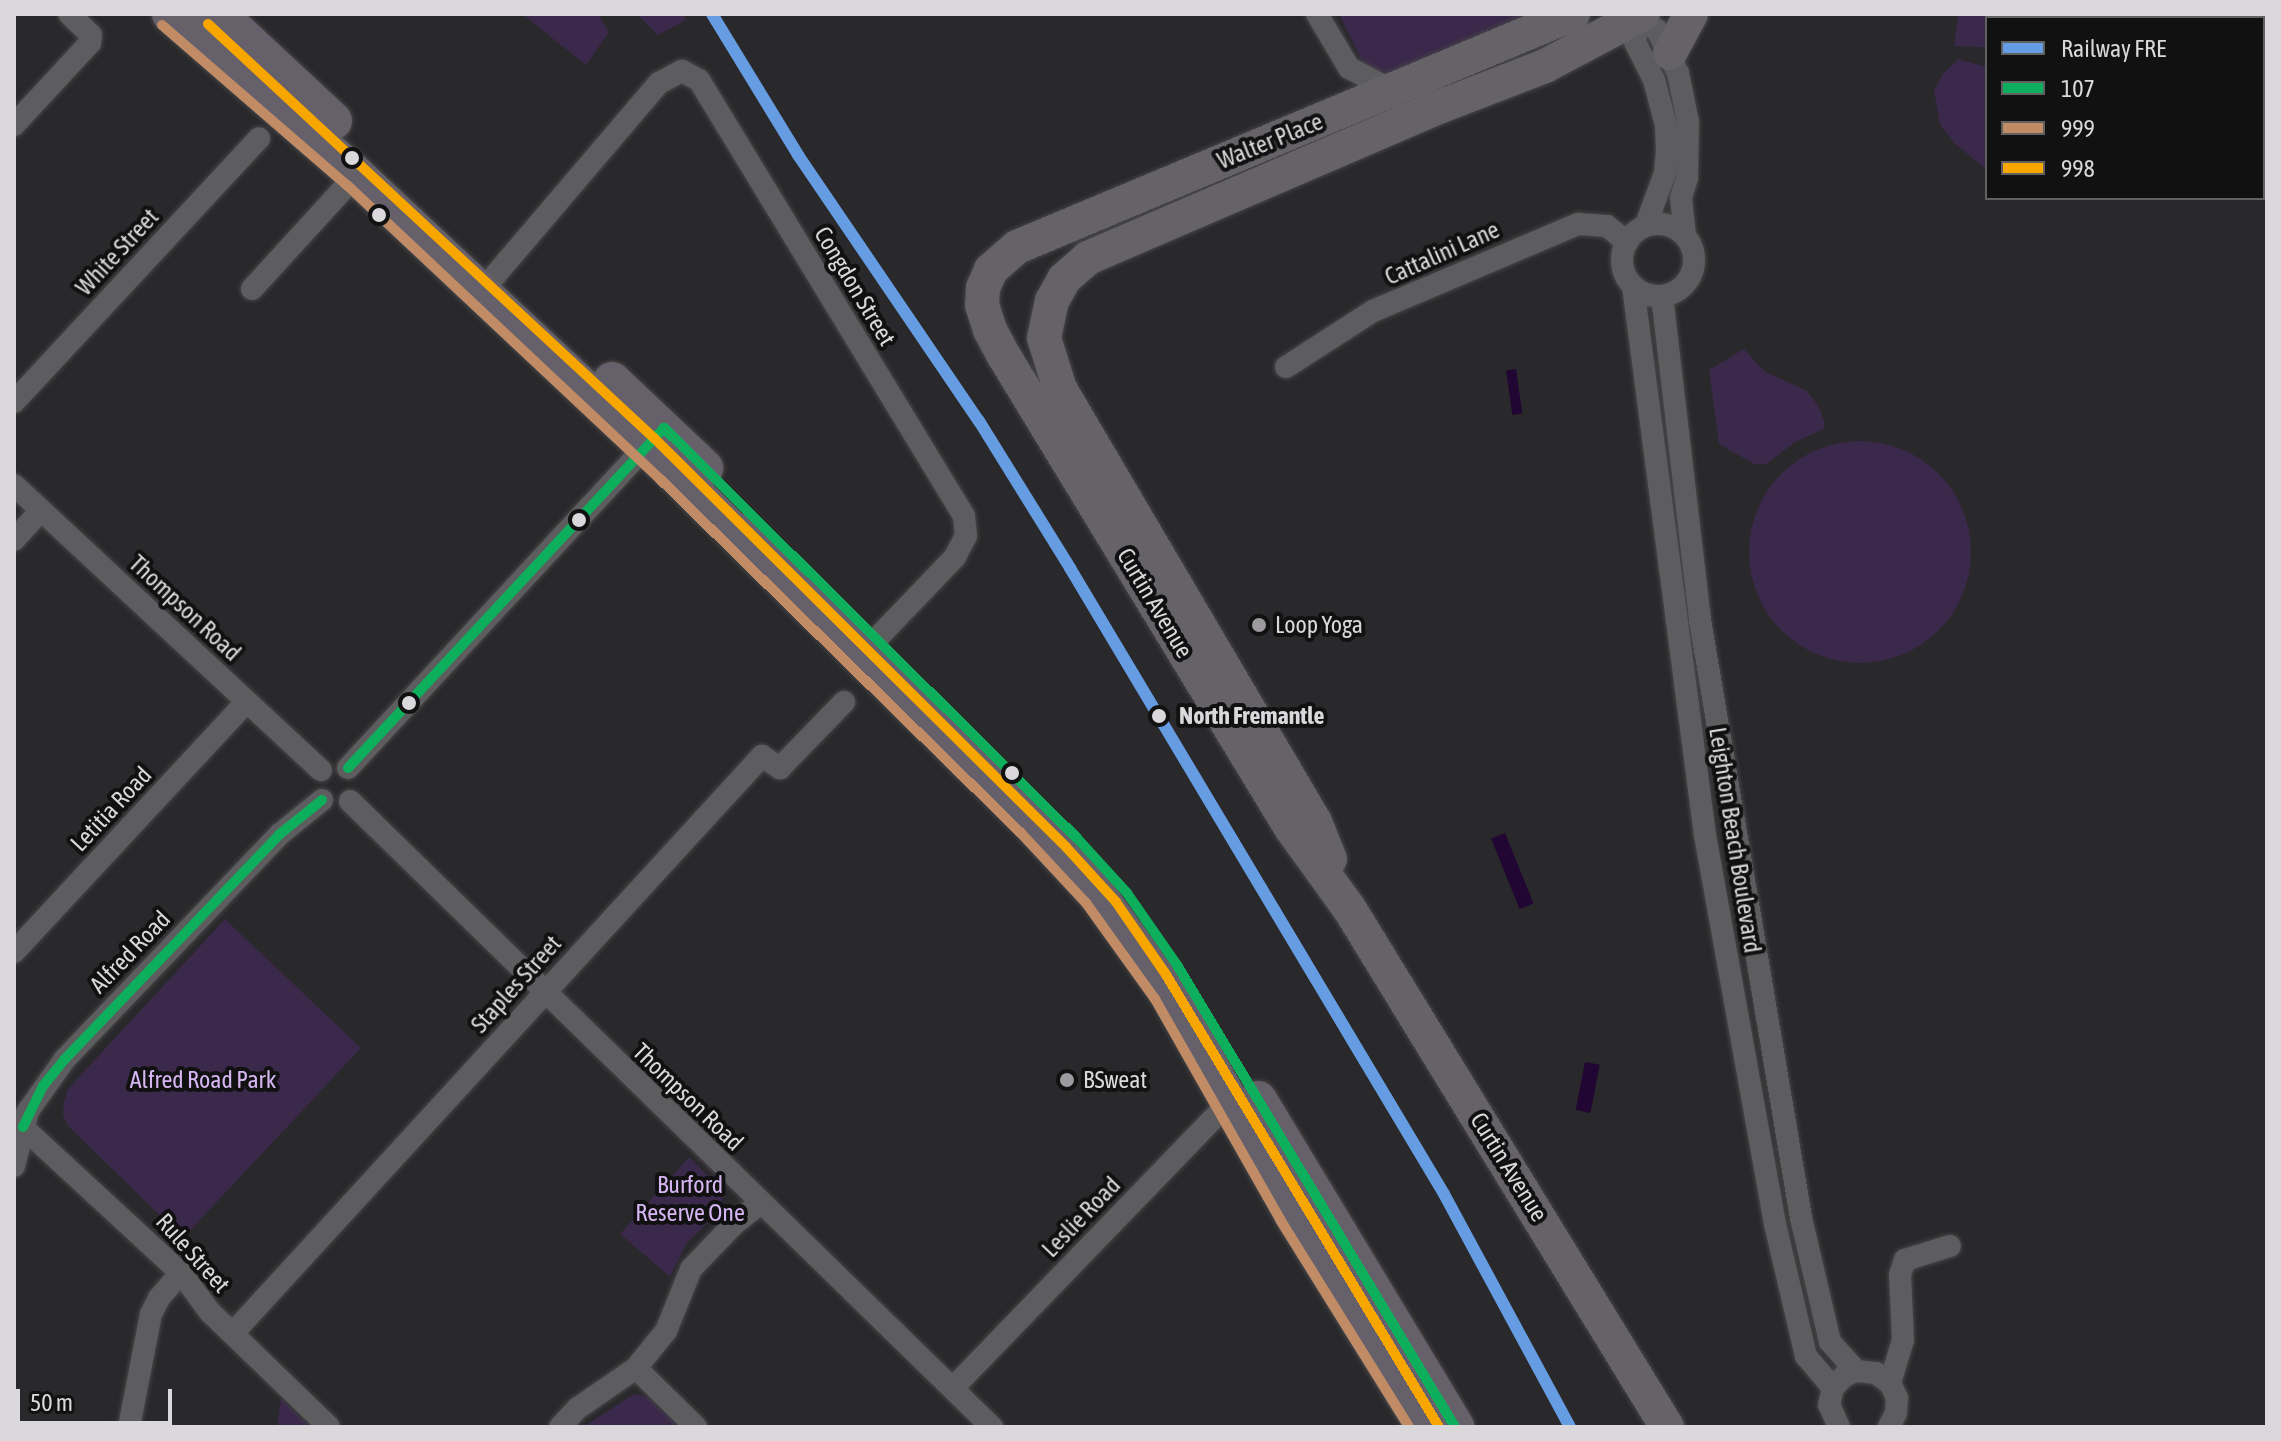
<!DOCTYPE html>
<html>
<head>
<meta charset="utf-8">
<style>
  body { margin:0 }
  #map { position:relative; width:2281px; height:1441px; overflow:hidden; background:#29282a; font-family:"Asap Condensed",sans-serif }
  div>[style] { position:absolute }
  .green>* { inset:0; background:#3b294b }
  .round { border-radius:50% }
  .water>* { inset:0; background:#210533; transform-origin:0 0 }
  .roads { filter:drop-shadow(0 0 2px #464547) drop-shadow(0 0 2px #464547) }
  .street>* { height:22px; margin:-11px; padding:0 11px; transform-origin:11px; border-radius:11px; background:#5d5c5e }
  .street>.ring { margin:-11px; padding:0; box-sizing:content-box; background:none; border:22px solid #5d5c5e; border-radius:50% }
  .primary>* { height:34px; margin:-17px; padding:0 17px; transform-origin:17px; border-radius:17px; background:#656268 }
  .highway>* { height:38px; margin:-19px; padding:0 19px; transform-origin:19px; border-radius:19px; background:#65606a }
  .bus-1>* { height:10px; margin:-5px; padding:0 5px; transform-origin:5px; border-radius:5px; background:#0daf5c }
  .bus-2>* { height:10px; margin:-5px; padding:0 5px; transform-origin:5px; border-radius:5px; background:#c18c65 }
  .bus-3>* { height:10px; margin:-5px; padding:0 5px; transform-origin:5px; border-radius:5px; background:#f7a600 }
  .rail-1>* { height:12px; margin:-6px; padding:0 6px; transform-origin:6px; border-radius:6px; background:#669ce2 }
  .dots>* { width:22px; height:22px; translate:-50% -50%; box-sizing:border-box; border:4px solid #111112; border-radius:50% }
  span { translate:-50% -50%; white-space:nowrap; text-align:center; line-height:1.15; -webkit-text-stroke:8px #111112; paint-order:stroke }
  .street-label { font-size:24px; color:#dad8db }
  .poi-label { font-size:24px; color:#dad8db }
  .left { translate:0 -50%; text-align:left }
  .stop-label { font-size:24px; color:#dad8db; font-weight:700 }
  .park-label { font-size:24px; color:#d5b6f2 }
  .frame { position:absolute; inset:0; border:16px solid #dad8db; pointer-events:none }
  .legend { position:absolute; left:1985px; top:16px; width:280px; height:184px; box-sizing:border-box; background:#111112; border:2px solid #616162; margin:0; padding:10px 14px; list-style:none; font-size:24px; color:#dad8db }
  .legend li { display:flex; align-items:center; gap:16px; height:40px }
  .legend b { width:40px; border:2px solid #616162 }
  .scale { position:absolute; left:16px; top:1389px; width:156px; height:36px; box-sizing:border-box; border:4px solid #dad8db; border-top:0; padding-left:10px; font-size:24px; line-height:28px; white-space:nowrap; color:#dad8db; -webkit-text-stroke:6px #111112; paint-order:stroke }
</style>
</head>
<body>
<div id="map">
  <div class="green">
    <div style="clip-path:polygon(522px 14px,598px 14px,609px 32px,586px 65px)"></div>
    <div style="clip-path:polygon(637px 14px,683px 14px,686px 20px,658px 35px)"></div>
    <div style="clip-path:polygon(1339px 14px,1548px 14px,1401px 74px,1382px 75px,1359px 65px,1362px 61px)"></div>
    <div style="clip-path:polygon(1958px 14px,2092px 14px,2084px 18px,1987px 18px,1987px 47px,1977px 47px,1954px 46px)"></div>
    <div style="clip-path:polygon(1958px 59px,1987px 67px,1987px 170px,1954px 143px,1940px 124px,1934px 91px,1942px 75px)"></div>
    <div style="clip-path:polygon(1744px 349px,1764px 371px,1807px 391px,1819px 407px,1825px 424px,1824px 429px,1795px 442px,1766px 464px,1754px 464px,1719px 444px,1709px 370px)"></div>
    <div class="round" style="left:1749px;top:441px;width:222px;height:222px"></div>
    <div style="clip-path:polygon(225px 919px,361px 1048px,183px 1238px,68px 1126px,63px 1115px,64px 1102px,68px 1089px)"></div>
    <div style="clip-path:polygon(689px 1157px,724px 1192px,719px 1211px,686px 1244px,670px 1277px,620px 1234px)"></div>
    <div style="clip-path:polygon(634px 1394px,648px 1397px,680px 1427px,583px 1427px)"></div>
    <div style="clip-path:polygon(281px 1398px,311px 1427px,277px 1427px)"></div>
  </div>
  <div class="water">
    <div style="left:1516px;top:369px;width:45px;height:10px;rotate:82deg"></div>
    <div style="left:1505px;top:833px;width:76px;height:15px;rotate:68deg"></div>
    <div style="left:1585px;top:1062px;width:15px;height:49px;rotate:11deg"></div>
  </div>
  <div class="roads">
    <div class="street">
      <div style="left:1317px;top:14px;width:63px;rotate:59.3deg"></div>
      <div style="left:1349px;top:68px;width:51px;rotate:27.1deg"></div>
      <div style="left:1627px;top:14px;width:34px;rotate:28deg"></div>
      <div style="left:1657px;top:30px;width:48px;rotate:64deg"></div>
      <div style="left:1678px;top:73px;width:50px;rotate:78.5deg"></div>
      <div style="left:1688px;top:122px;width:56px;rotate:91deg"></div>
      <div style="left:1687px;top:178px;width:21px;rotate:107deg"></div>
      <div style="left:1681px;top:198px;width:37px;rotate:84deg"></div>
      <div style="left:1638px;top:14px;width:28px;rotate:96deg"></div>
      <div style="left:1635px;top:42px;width:42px;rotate:63.4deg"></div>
      <div style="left:1654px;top:80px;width:47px;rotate:75.1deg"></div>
      <div style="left:1666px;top:125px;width:25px;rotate:88deg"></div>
      <div style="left:1667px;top:150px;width:23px;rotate:95deg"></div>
      <div style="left:1665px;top:173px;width:55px;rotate:110.1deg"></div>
      <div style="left:14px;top:125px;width:112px;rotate:-47.2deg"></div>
      <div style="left:90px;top:43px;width:8px;rotate:-83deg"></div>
      <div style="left:91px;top:35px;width:30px;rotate:-136deg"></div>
      <div class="ring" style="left:1622px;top:224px;width:50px;height:50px"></div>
      <div style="left:1633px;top:286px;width:554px;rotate:82.53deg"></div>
      <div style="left:1705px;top:835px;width:395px;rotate:79.8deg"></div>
      <div style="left:1775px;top:1224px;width:136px;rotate:76.8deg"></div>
      <div style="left:1806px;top:1356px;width:42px;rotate:49.8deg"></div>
      <div style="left:252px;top:289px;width:154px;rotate:-47.6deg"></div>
      <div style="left:481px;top:292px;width:275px;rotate:-49.6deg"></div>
      <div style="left:659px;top:83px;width:26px;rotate:-28deg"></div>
      <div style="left:682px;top:71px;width:19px;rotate:28deg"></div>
      <div style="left:699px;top:80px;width:510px;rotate:58.71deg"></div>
      <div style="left:964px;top:516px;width:20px;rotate:84deg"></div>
      <div style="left:966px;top:536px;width:24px;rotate:118deg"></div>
      <div style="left:955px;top:557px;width:136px;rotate:133.8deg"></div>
      <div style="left:1662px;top:296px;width:326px;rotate:83.3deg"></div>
      <div style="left:1700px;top:620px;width:606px;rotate:80.41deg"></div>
      <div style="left:1801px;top:1218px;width:127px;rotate:76.8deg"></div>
      <div style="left:1830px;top:1342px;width:39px;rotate:48deg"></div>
      <div style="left:1286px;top:367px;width:103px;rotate:-32.8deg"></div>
      <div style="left:1373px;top:311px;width:223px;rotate:-23deg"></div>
      <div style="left:1578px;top:224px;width:29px;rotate:4deg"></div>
      <div style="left:1607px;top:226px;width:26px;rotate:39deg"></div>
      <div style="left:14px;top:402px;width:360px;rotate:-47.1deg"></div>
      <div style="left:14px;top:485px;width:419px;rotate:42.9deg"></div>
      <div style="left:14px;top:540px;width:40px;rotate:-48deg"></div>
      <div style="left:348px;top:768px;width:447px;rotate:-47.2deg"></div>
      <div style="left:350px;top:801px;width:897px;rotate:44.28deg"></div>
      <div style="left:14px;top:952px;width:342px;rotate:-47.1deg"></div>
      <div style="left:15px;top:1120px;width:226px;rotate:42.7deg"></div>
      <div style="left:181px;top:1273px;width:49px;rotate:53.4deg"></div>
      <div style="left:210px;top:1312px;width:165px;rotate:44deg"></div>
      <div style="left:14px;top:1166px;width:57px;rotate:-75.7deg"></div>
      <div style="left:28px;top:1111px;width:64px;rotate:-54.6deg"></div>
      <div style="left:65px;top:1059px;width:311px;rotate:-46.3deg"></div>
      <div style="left:280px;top:834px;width:54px;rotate:-39deg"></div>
      <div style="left:233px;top:1333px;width:783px;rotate:-47.49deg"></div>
      <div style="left:762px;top:756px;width:22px;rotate:34deg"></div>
      <div style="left:780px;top:768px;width:92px;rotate:-45.9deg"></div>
      <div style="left:1890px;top:1383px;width:45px;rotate:-73.2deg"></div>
      <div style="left:1903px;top:1340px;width:65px;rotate:-92.6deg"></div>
      <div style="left:1900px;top:1275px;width:16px;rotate:-72deg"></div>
      <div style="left:1905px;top:1260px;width:47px;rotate:-17.3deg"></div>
      <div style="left:953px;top:1388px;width:406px;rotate:-46deg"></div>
      <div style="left:129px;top:1427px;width:115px;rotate:-79deg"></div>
      <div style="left:151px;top:1314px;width:18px;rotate:-63deg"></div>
      <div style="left:159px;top:1298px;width:33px;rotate:-49deg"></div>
      <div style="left:560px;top:1427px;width:26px;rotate:-47deg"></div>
      <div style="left:578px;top:1408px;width:70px;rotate:-34.6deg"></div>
      <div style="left:696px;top:1427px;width:84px;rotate:-135.5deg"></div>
      <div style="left:636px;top:1368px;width:48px;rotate:-51deg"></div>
      <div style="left:666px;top:1331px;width:67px;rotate:-68deg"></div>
      <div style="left:691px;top:1269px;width:62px;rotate:-46.3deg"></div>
      <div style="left:734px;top:1224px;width:33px;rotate:-38deg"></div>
      <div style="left:1839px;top:1427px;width:24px;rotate:-114deg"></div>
      <div style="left:1829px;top:1405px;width:17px;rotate:-77deg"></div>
      <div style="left:1833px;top:1388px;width:16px;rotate:-47deg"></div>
      <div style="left:1844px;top:1376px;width:13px;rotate:-23deg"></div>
      <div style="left:1856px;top:1371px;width:20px;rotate:6deg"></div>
      <div style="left:1876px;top:1373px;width:17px;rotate:36deg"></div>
      <div style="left:1890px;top:1383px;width:17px;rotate:65deg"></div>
      <div style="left:1897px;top:1398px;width:15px;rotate:94deg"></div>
      <div style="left:1896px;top:1413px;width:16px;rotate:117deg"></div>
    </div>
    <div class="primary">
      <div style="left:1573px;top:14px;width:603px;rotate:157.26deg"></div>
      <div style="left:1017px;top:247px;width:35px;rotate:139deg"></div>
      <div style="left:991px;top:270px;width:20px;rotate:114deg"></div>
      <div style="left:983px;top:288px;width:17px;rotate:93deg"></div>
      <div style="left:982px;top:305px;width:26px;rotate:72deg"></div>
      <div style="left:990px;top:330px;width:30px;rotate:62deg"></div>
      <div style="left:1004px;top:356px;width:552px;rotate:58.7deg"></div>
      <div style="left:1291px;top:828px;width:99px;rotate:54.1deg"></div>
      <div style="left:1349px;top:908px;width:609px;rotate:58.5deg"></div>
      <div style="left:1670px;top:53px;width:44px;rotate:-61.7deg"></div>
      <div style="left:1330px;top:859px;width:40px;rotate:-112deg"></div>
      <div style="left:1315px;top:822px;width:503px;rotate:-120.49deg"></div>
      <div style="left:1060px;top:389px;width:53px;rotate:-107.4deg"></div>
      <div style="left:1044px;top:338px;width:38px;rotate:-78deg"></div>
      <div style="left:1052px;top:301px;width:25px;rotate:-61deg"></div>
      <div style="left:1064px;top:279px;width:32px;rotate:-41deg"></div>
      <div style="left:1088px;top:258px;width:382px;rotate:-23.3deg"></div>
      <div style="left:1439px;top:107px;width:114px;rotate:-21.1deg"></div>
      <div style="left:1545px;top:66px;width:111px;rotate:-28deg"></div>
    </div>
    <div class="highway">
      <div style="left:171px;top:14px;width:245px;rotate:41deg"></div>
      <div style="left:356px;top:175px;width:432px;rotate:43.1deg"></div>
      <div style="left:671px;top:470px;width:503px;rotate:44.44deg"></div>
      <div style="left:1030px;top:822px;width:98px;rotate:47.1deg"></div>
      <div style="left:1097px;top:894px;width:120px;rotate:54.2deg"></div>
      <div style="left:1167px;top:991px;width:256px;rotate:60.5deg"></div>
      <div style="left:1293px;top:1214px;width:251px;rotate:58.2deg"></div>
      <div style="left:218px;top:14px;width:157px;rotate:42.9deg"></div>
      <div style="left:612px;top:381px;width:127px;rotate:43.4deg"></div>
      <div style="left:1258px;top:1100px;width:382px;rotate:58.9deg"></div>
    </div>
  </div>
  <div class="bus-1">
    <div style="left:348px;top:768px;width:464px;rotate:-47.1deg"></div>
    <div style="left:664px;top:428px;width:581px;rotate:44.79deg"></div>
    <div style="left:1076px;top:837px;width:76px;rotate:47.7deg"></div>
    <div style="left:1127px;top:893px;width:88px;rotate:55.2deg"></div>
    <div style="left:1177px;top:965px;width:539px;rotate:58.96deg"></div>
    <div style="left:23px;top:1127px;width:46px;rotate:-64deg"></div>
    <div style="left:43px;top:1086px;width:35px;rotate:-51deg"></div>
    <div style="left:65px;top:1059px;width:311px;rotate:-46.3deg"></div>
    <div style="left:280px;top:834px;width:54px;rotate:-39deg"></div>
  </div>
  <div class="bus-2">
    <div style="left:162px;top:25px;width:245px;rotate:40.9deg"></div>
    <div style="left:347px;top:185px;width:431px;rotate:43.2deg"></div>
    <div style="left:661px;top:480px;width:503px;rotate:44.44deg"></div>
    <div style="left:1020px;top:832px;width:97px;rotate:47.1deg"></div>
    <div style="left:1086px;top:903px;width:118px;rotate:54.3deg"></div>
    <div style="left:1155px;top:999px;width:255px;rotate:60.4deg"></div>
    <div style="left:1281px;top:1221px;width:243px;rotate:58.1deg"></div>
  </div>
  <div class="bus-3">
    <div style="left:208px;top:24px;width:609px;rotate:42.87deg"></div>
    <div style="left:654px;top:438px;width:581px;rotate:44.79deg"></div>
    <div style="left:1066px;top:847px;width:74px;rotate:47.7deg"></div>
    <div style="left:1116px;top:902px;width:86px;rotate:55.4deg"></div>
    <div style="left:1165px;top:973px;width:530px;rotate:58.89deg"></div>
  </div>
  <div class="rail-1">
    <div style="left:712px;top:14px;width:165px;rotate:58.6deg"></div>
    <div style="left:798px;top:155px;width:322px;rotate:55.8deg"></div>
    <div style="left:979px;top:421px;width:173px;rotate:58.2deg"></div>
    <div style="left:1070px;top:568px;width:729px;rotate:59.14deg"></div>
    <div style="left:1444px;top:1194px;width:265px;rotate:61.6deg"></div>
  </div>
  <div class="dots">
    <div style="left:352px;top:158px;background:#dad8db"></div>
    <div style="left:379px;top:215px;background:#dad8db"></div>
    <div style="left:579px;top:520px;background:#dad8db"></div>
    <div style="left:1259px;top:625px;background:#9c9a9d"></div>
    <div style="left:409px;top:703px;background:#dad8db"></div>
    <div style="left:1159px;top:716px;background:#dad8db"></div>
    <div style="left:1012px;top:773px;background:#dad8db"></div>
    <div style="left:1067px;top:1080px;background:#9c9a9d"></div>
  </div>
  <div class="street-label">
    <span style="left:1270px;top:141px;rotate:-22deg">Walter Place</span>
    <span style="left:117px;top:252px;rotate:-47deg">White Street</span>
    <span style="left:1442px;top:253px;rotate:-24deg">Cattalini Lane</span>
    <span style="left:855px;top:286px;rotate:59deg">Congdon Street</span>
    <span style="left:1155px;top:603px;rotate:59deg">Curtin Avenue</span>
    <span style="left:185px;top:608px;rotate:43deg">Thompson Road</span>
    <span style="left:111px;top:809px;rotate:-47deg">Letitia Road</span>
    <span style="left:1735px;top:840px;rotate:81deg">Leighton Beach Boulevard</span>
    <span style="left:130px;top:952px;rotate:-46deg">Alfred Road</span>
    <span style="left:516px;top:984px;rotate:-48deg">Staples Street</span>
    <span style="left:688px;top:1097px;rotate:44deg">Thompson Road</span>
    <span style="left:1509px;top:1167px;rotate:58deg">Curtin Avenue</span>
    <span style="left:1081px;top:1217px;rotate:-46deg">Leslie Road</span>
    <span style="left:193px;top:1253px;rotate:48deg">Rule Street</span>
  </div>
  <div class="poi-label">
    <span class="left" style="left:1275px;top:625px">Loop Yoga</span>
    <span class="left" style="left:1083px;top:1080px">BSweat</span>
  </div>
  <div class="stop-label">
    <span class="left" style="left:1179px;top:716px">North Fremantle</span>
  </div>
  <div class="park-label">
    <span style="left:203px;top:1080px">Alfred Road Park</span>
    <span style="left:690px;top:1199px">Burford<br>Reserve One</span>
  </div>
  <div class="frame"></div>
  <ul class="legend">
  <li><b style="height:10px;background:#669ce2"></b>Railway FRE</li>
  <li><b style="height:10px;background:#0daf5c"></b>107</li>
  <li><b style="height:10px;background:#c18c65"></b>999</li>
  <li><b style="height:10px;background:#f7a600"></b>998</li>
  </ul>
  <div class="scale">50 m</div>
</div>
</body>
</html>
